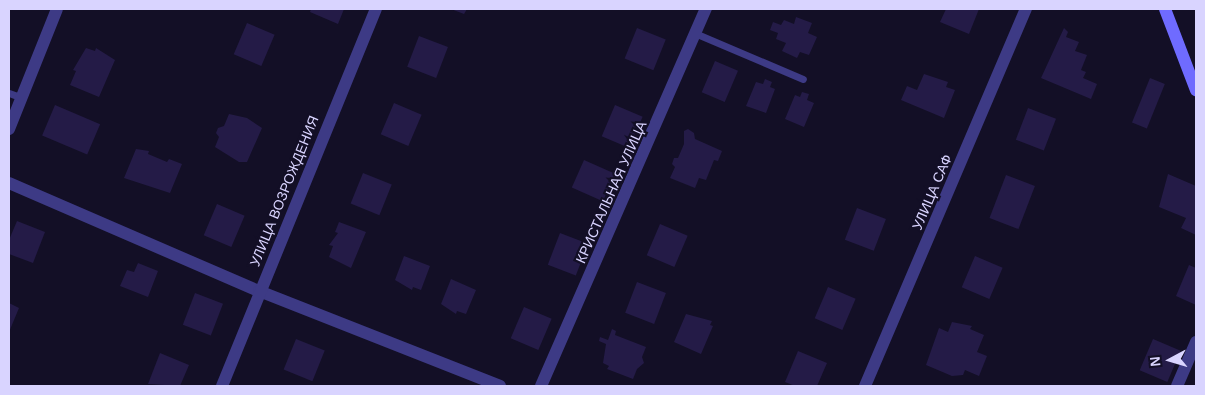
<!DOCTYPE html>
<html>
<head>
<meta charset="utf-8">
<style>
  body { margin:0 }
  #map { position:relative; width:1205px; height:395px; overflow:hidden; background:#130f26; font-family:Helvetica,sans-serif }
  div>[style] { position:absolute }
  .building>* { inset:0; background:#241b47; transform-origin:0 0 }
  .lane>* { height:7px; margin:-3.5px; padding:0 3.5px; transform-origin:3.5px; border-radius:3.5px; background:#3d3a85 }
  .street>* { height:12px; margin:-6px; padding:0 6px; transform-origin:6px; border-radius:6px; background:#3d3a85 }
  .secondary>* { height:12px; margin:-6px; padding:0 6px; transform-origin:6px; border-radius:6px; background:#6f6bff }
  span { translate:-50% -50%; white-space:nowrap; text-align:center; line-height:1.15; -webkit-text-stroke:4.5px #130f26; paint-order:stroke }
  .street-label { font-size:14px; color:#d9d4ff }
  .frame { position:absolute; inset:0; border:10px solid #d9d4ff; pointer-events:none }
  .north { position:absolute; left:1145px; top:335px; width:50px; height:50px; -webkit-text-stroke:4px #130f26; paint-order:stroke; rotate:264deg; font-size:14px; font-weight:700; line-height:20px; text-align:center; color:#d9d4ff }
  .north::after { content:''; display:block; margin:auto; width:18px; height:22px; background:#d9d4ff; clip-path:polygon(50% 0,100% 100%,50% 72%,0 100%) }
</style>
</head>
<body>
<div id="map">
  <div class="building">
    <div style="clip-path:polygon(311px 9px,344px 9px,338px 24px,310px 12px)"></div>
    <div style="clip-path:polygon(451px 9px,467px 9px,464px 14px)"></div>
    <div style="clip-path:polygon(946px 9px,979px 9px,969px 34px,940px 22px)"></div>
    <div style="clip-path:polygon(796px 17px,812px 23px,808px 33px,817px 37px,809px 55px,800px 52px,797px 58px,782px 51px,786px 43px,776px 39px,778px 33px,770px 30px,773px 22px,781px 25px,784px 20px,794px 24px)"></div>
    <div style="left:247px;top:23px;width:30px;height:34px;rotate:23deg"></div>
    <div style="left:637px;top:28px;width:31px;height:33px;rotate:22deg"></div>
    <div style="clip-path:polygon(1064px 28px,1068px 32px,1066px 37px,1079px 42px,1075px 51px,1087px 55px,1081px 70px,1086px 72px,1083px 78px,1097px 84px,1091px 99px,1041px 78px)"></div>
    <div style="left:419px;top:36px;width:31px;height:33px;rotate:21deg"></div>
    <div style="clip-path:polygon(86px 48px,95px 51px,96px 48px,115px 60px,99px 97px,70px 85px,76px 71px,73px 70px)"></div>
    <div style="left:715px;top:61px;width:25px;height:34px;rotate:23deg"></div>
    <div style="clip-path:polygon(924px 74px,948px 82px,946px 87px,955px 90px,944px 118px,901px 100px,907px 86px,917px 90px)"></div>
    <div style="left:1150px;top:78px;width:16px;height:48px;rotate:22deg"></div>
    <div style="clip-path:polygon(765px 79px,772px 82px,770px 87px,775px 89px,766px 113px,746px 106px,756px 82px,763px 84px)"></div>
    <div style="clip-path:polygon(802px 92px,809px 94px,807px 100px,814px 103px,804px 127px,785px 119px,795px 95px,800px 97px)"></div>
    <div style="left:394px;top:103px;width:30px;height:34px;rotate:23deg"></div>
    <div style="left:55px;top:105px;width:49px;height:33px;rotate:23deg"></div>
    <div style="left:615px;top:105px;width:30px;height:34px;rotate:23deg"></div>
    <div style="left:1028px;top:108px;width:30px;height:34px;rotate:21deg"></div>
    <div style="clip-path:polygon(229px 114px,247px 118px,262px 128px,247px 162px,239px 162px,215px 147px,219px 137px,216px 133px,218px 128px,224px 126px)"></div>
    <div style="clip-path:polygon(688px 129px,694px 133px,695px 139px,722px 151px,718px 161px,714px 160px,706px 180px,699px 178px,695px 188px,670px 178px,675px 167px,672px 164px,674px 158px,678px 158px,684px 144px,684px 131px)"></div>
    <div style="clip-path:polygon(136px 149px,149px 151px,148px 154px,167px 162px,169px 159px,182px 164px,170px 193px,124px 178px)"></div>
    <div style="left:584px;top:160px;width:34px;height:30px;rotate:24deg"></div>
    <div style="left:363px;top:173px;width:31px;height:33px;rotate:22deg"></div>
    <div style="clip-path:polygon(1168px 174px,1196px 186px,1196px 235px,1181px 228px,1186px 218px,1159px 207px)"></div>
    <div style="left:1006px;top:175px;width:31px;height:46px;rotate:21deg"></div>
    <div style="left:217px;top:204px;width:30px;height:34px;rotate:23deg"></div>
    <div style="left:857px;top:208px;width:31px;height:34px;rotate:21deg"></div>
    <div style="clip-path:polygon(17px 221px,45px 232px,33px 263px,9px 254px,9px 240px)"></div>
    <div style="clip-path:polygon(339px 222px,366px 232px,351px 268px,329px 257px,333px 246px,329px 245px,338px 233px,335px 232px)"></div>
    <div style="left:660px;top:224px;width:30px;height:34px;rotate:23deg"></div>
    <div style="left:560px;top:233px;width:30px;height:34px;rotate:21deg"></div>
    <div style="clip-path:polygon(404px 256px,430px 266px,421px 290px,413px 287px,412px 290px,395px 280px)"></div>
    <div style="left:975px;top:256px;width:30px;height:34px;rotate:23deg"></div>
    <div style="clip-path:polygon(138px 263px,158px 271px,148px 297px,120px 286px,127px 270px,134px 272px)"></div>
    <div style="clip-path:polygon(1189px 265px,1196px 268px,1196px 305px,1176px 296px)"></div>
    <div style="clip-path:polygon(451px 279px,476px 290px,466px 314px,457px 311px,456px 314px,441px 304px)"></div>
    <div style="left:637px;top:282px;width:31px;height:33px;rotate:21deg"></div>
    <div style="left:828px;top:287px;width:30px;height:34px;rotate:23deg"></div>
    <div style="left:195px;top:293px;width:30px;height:34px;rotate:21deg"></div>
    <div style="clip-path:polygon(9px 303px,19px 308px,9px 332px)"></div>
    <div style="left:524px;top:307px;width:30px;height:34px;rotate:23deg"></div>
    <div style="clip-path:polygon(686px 314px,712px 321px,710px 325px,713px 326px,701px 354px,674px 342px)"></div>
    <div style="clip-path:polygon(952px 322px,972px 326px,970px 329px,984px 335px,977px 352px,987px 356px,979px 376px,965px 370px,963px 375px,952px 376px,926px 365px,939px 328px,948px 332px)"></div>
    <div style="clip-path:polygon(612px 329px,616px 331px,615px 335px,646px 347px,642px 357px,644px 363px,637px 369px,633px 379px,607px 369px,609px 366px,603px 363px,606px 344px,599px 341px,600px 337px,608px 340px)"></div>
    <div style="left:296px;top:339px;width:31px;height:33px;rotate:22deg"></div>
    <div style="left:1153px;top:339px;width:30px;height:34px;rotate:23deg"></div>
    <div style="clip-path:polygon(798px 351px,827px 363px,817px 386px,795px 386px,785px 382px)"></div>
    <div style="clip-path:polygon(160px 353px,189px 365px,180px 386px,148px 384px)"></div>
  </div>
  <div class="lane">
    <div style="left:697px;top:34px;width:115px;rotate:23deg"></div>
    <div style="left:9px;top:93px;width:12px;rotate:20deg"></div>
  </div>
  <div class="street">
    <div style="left:9px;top:129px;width:129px;rotate:-68.2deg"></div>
    <div style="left:9px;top:183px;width:272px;rotate:23.4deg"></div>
    <div style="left:259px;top:291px;width:259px;rotate:21.5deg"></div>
    <div style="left:222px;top:386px;width:407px;rotate:-67.8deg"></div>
    <div style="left:541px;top:386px;width:412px;rotate:-66.4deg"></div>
    <div style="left:865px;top:386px;width:410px;rotate:-66.9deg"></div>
    <div style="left:1177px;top:386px;width:48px;rotate:-66.6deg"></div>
  </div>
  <div class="secondary">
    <div style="left:1165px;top:9px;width:87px;rotate:69.1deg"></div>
  </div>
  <div class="street-label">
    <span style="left:284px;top:191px;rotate:-68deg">УЛИЦА ВОЗРОЖДЕНИЯ</span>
    <span style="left:611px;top:192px;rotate:-66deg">КРИСТАЛЬНАЯ УЛИЦА</span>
    <span style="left:932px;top:192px;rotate:-67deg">УЛИЦА САФ</span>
  </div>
  <div class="frame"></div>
  <div class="north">N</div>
</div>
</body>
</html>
